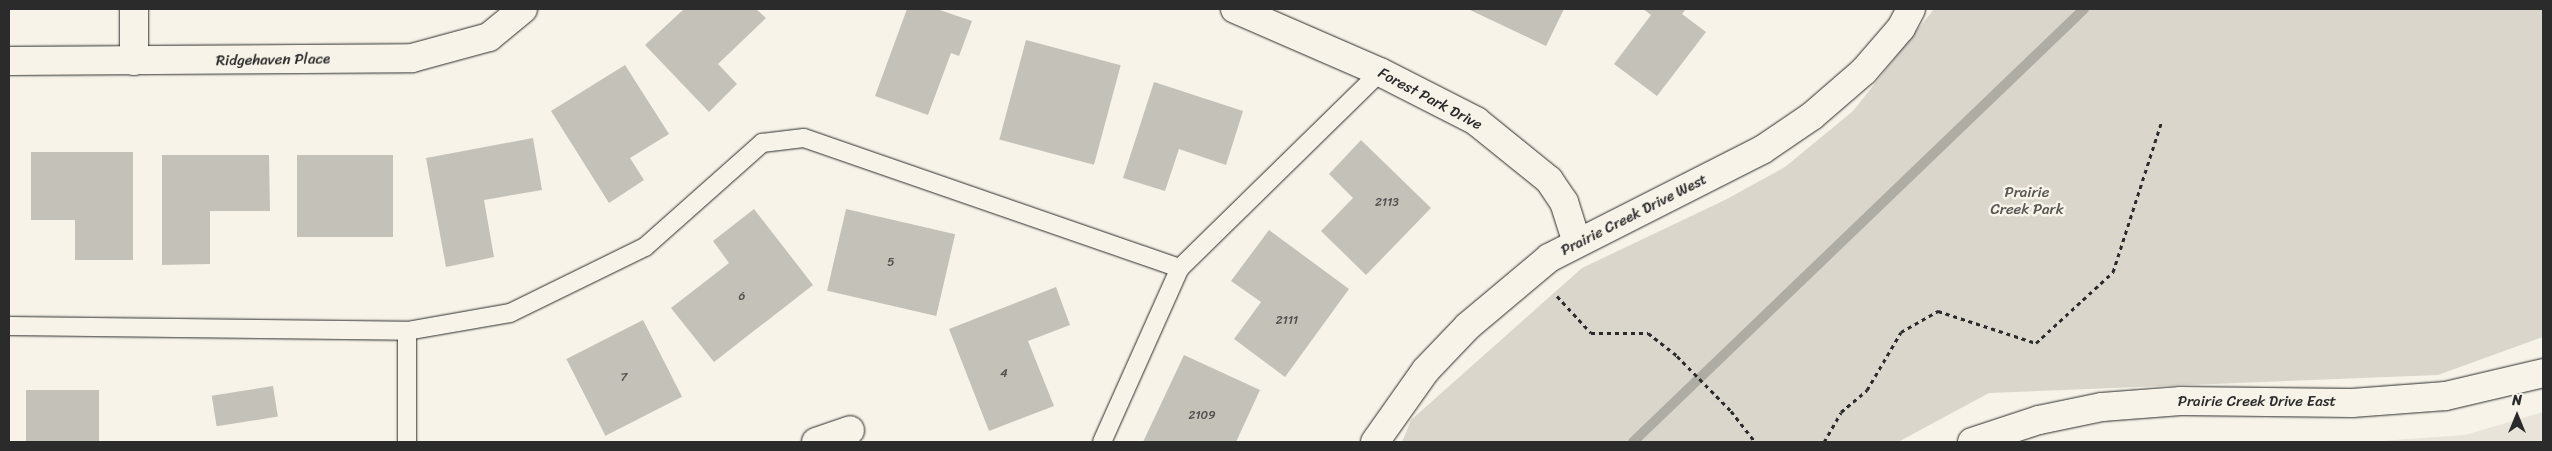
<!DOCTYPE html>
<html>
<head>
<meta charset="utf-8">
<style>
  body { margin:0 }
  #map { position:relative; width:2552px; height:451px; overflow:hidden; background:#f7f3e8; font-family:Sriracha,sans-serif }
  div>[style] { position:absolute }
  .built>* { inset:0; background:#e8e4da }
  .green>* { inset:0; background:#dad6cc }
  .stream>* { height:10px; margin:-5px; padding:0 5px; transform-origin:5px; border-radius:5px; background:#afaca4 }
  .building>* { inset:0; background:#c4c1b9; transform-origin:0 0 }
  .path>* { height:3px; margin-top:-1.5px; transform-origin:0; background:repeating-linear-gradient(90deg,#2b2b2b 0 4px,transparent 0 8px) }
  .roads { filter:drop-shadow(0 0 1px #2b2b2b) drop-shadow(0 0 1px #2b2b2b) }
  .lane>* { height:18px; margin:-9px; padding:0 9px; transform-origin:9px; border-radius:9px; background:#f7f3e8 }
  .street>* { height:28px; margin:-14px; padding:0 14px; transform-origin:14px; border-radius:14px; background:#f7f3e8 }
  .secondary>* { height:28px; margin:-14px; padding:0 14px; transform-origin:14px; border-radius:14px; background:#f7f3e8 }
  span { translate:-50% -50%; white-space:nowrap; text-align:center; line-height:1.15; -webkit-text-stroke:5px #f7f3e8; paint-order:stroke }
  .number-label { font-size:12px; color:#51504e }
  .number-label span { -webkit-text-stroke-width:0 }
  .street-label { font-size:15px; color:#2b2b2b }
  .park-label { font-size:15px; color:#575653 }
  .frame { position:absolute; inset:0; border:10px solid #2b2b2b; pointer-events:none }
  .north { position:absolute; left:2492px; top:391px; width:50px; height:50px; -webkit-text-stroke:4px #f7f3e8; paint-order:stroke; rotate:0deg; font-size:14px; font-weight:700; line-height:20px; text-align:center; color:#2b2b2b }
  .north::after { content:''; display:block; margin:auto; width:18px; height:22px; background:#2b2b2b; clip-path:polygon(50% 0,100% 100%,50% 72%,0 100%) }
</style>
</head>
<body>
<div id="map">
  <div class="built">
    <div style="clip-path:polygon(2543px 412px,2543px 442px,2367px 442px,2465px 435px)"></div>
  </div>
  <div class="green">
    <div style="clip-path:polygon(1934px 9px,2543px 9px,2543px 337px,2438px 375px,1989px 393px,1898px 442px,1402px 442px,1411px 420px,1582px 268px,1725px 200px,1785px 167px,1853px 111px)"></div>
  </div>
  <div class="stream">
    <div style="left:1633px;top:442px;width:625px;rotate:-43.83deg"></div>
  </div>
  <div class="building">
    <div style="clip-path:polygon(684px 9px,756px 9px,766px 18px,718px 64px,737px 84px,709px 112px,645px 45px)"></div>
    <div style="clip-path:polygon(907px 9px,937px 9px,972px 21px,959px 56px,951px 53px,928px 115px,875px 96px)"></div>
    <div style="clip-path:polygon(1468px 9px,1564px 9px,1546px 46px)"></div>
    <div style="clip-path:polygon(1643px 9px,1686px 9px,1682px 14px,1706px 32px,1657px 96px,1614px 64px,1651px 15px)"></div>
    <div style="left:1026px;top:40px;width:98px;height:103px;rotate:15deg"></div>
    <div style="clip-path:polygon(625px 65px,669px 134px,630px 158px,644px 180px,609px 203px,551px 111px)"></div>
    <div style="clip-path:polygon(1154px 82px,1243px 111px,1226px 165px,1179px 149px,1165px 191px,1123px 178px)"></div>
    <div style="clip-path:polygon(533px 138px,542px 190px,484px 200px,494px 257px,446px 267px,426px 158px)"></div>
    <div style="clip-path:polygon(1361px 140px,1431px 208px,1366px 275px,1321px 231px,1353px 198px,1329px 174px)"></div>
    <div style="clip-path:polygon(31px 152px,133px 152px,133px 260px,75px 260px,75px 220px,31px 220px)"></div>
    <div style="clip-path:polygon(162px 155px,269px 155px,270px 211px,210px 211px,210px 264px,162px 265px)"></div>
    <div style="left:297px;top:155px;width:96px;height:82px"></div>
    <div style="clip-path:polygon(754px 209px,813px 285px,714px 362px,671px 308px,729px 263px,713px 241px)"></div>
    <div style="left:846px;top:209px;width:112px;height:84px;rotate:13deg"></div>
    <div style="clip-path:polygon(1269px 230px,1349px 289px,1285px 377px,1234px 339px,1261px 302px,1231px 281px)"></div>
    <div style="clip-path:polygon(1056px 287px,1070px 325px,1028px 341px,1054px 406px,989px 431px,949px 329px)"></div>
    <div style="left:643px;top:320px;width:86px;height:86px;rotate:63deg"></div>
    <div style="clip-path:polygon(1184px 355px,1260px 390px,1236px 442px,1143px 442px)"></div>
    <div style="left:273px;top:386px;width:31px;height:62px;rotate:81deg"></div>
    <div style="left:26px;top:390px;width:73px;height:52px"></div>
  </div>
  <div class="path">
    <div style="left:1557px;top:296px;width:50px;rotate:47.4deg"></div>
    <div style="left:1591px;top:333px;width:57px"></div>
    <div style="left:1648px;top:333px;width:37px;rotate:38deg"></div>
    <div style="left:1677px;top:356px;width:77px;rotate:45.5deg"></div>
    <div style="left:1731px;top:411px;width:39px;rotate:52deg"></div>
    <div style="left:1824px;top:442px;width:34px;rotate:-60deg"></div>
    <div style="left:1841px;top:412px;width:34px;rotate:-40deg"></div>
    <div style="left:1867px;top:390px;width:67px;rotate:-59.6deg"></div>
    <div style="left:1901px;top:332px;width:43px;rotate:-29.6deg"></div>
    <div style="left:1938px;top:311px;width:103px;rotate:18.1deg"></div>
    <div style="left:2036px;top:343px;width:105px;rotate:-42.7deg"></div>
    <div style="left:2113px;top:272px;width:157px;rotate:-72.1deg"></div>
  </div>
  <div class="roads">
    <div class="lane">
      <div style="left:9px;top:326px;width:398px;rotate:0.7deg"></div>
      <div style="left:407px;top:331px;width:105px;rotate:-9.9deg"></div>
      <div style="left:510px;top:313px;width:150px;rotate:-26.1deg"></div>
      <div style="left:645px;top:247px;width:157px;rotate:-41.6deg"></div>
      <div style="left:762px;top:143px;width:42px;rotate:-6.8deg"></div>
      <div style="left:804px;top:138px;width:398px;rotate:19.1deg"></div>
      <div style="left:407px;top:442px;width:111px;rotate:-90deg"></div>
      <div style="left:1102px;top:442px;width:191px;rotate:-65.9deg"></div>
      <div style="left:1180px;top:268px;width:280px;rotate:-44.4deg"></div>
    </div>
    <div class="street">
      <div style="left:1235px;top:9px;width:158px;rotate:23.5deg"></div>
      <div style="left:1380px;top:72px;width:108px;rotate:27deg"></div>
      <div style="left:1476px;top:121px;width:94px;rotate:38.9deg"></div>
      <div style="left:1549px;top:180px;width:27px;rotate:56deg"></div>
      <div style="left:1564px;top:202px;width:43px;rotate:72.4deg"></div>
      <div style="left:9px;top:61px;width:403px;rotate:-0.4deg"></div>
      <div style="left:412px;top:58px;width:80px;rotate:-15.3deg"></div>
      <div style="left:489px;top:37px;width:44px;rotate:-39.5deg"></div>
      <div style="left:134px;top:61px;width:52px;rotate:-90deg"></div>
      <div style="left:816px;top:442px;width:36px;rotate:-19deg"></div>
      <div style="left:1972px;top:442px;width:71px;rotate:-18.2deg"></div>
      <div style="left:2039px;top:420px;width:64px;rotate:-11.7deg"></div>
      <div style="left:2102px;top:407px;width:79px;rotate:-4.3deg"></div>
      <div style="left:2181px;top:401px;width:171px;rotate:0.7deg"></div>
      <div style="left:2352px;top:403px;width:94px;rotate:-4.3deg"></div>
      <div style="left:2446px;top:396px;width:100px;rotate:-13.3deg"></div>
    </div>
    <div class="secondary">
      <div style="left:1375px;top:442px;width:88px;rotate:-54.7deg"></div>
      <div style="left:1426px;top:370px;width:61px;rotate:-46.3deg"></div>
      <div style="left:1468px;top:326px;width:106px;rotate:-40deg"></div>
      <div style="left:1549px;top:258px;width:239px;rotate:-26.9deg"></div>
      <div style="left:1762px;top:150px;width:60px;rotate:-34.2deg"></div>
      <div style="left:1812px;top:116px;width:69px;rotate:-40.9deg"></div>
      <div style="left:1864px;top:71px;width:57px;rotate:-49.3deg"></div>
      <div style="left:1901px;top:28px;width:21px;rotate:-62deg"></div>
    </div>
  </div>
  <div class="number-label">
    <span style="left:1387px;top:203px">2113</span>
    <span style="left:891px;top:263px">5</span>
    <span style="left:742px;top:297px">6</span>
    <span style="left:1287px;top:321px">2111</span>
    <span style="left:1004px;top:374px">4</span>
    <span style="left:624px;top:378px">7</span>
    <span style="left:1202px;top:416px">2109</span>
  </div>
  <div class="street-label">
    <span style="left:273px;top:60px;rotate:-1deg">Ridgehaven Place</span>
    <span style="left:1430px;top:99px;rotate:28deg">Forest Park Drive</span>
    <span style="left:1634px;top:215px;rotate:-27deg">Prairie Creek Drive West</span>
    <span style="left:2257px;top:402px">Prairie Creek Drive East</span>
  </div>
  <div class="park-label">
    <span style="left:2027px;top:201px">Prairie<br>Creek Park</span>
  </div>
  <div class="frame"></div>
  <div class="north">N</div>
</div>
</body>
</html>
